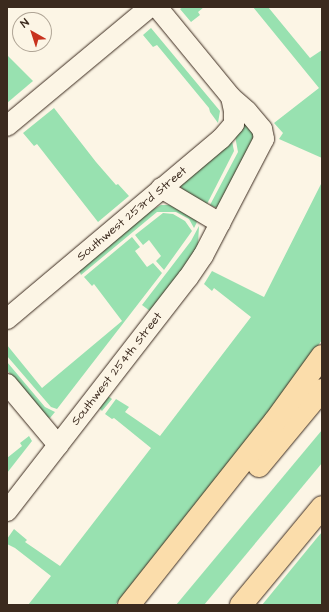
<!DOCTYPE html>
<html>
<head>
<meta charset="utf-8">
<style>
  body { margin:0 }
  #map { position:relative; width:329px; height:612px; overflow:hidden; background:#fcf5e5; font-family:"Architects Daughter",sans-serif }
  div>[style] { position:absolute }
  .green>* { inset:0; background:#98e1b0 }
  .roads { filter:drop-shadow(0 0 1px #3b2a1e) drop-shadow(0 0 1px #3b2a1e) }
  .minor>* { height:20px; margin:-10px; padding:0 10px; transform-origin:10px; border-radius:10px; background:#fcf5e5 }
  .highway>* { height:22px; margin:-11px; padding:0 11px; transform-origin:11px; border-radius:11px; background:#fbddab }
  span { translate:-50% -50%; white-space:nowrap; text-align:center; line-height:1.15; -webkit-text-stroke:4px #fcf5e5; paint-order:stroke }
  .street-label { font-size:12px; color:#3b2a1e }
  .frame { position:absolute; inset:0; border:8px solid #3b2a1e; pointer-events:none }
  .north { position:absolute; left:12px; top:12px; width:40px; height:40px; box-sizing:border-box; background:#fcf5e5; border:1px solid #afa495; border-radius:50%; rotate:321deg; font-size:11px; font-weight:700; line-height:16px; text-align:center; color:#3b2a1e }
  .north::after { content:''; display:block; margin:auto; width:14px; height:18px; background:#c8321e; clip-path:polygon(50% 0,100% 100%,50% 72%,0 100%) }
</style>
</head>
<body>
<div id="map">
  <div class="green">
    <div style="clip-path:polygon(183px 7px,204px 7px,198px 12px,200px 15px,191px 22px,180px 9px)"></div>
    <div style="clip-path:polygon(253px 7px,268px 7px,310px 58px,322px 50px,322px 158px,279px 139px,283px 133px,274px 123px,319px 88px)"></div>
    <div style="clip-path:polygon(151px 28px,220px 111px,218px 123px,210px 112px,209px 108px,157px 45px,153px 47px,143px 35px)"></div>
    <div style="clip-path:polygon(7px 55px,33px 81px,7px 103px)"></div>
    <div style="clip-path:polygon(54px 108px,96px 162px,116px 185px,118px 184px,129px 196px,98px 222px,37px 144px,34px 146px,23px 133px)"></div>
    <div style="clip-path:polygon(245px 120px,252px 128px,254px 139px,218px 207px,214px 207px,210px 205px,238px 152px,235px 136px)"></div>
    <div style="clip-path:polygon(231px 136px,234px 151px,207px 204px,183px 191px,180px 184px)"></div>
    <div style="clip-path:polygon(322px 182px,322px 340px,290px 385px,115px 605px,28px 605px,51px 576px,15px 548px,7px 544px,7px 539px,14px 529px,27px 540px,25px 542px,60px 566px,151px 448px,114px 418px,112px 419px,105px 414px,116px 399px,129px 407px,125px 412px,160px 436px,251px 317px,214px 288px,212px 291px,204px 284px,212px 271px,264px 297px)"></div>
    <div style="clip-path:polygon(170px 205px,195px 218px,197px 222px,194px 228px,189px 219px,176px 212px,157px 212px,81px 275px,79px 270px,152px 210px,161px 205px)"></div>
    <div style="clip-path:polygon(163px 213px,173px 214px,185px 221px,192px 231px,164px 270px,156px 261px,161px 256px,149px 240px,143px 245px,135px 235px)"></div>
    <div style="clip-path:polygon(199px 226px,198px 245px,188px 263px,150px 311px,142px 305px,191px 241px)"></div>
    <div style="clip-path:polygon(132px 237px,140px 247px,135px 251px,147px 267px,153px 263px,162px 273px,57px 409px,51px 407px,7px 356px,7px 345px,42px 388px,122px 321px,94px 284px,92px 286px,84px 277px)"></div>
    <div style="clip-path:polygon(7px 362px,45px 407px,55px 412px,50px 418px,45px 416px,7px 370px)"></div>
    <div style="clip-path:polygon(108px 396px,112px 399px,102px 411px,98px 407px)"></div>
    <div style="clip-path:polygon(322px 430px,322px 463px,204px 605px,176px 605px)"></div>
    <div style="clip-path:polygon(29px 436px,32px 441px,7px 473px,7px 458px,22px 446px,20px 443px)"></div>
    <div style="clip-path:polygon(322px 532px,322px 605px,262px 605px,316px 539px)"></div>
  </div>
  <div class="roads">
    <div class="minor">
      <div style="left:7px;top:126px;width:186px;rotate:-39.8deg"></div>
      <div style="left:161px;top:188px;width:69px;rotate:30.7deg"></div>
      <div style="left:7px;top:319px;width:280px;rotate:-40.1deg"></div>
      <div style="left:221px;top:139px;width:20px;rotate:-49deg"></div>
      <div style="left:234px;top:124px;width:13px;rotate:-90deg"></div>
      <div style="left:234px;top:111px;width:14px;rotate:-102deg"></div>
      <div style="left:7px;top:384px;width:80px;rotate:50.1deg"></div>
      <div style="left:7px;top:511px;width:295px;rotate:-52.2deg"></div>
      <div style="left:188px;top:278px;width:27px;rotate:-56deg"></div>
      <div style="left:203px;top:256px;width:132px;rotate:-62.5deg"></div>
      <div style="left:264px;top:139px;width:10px;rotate:-101deg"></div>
      <div style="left:262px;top:129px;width:23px;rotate:-130deg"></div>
      <div style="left:247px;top:111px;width:21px;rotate:-139deg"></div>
      <div style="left:231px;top:97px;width:117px;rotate:-129.4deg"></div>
    </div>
    <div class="highway">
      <div style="left:259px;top:466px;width:99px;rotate:-50.3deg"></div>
      <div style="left:129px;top:605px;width:235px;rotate:-51.6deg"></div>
      <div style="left:275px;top:421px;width:80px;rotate:-54.1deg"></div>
      <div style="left:241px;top:605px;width:127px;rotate:-50.4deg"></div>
    </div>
  </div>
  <div class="street-label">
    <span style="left:132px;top:214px;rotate:-40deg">Southwest 253rd Street</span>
    <span style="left:117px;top:369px;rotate:-52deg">Southwest 254th Street</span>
  </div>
  <div class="frame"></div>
  <div class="north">N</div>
</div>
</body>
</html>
